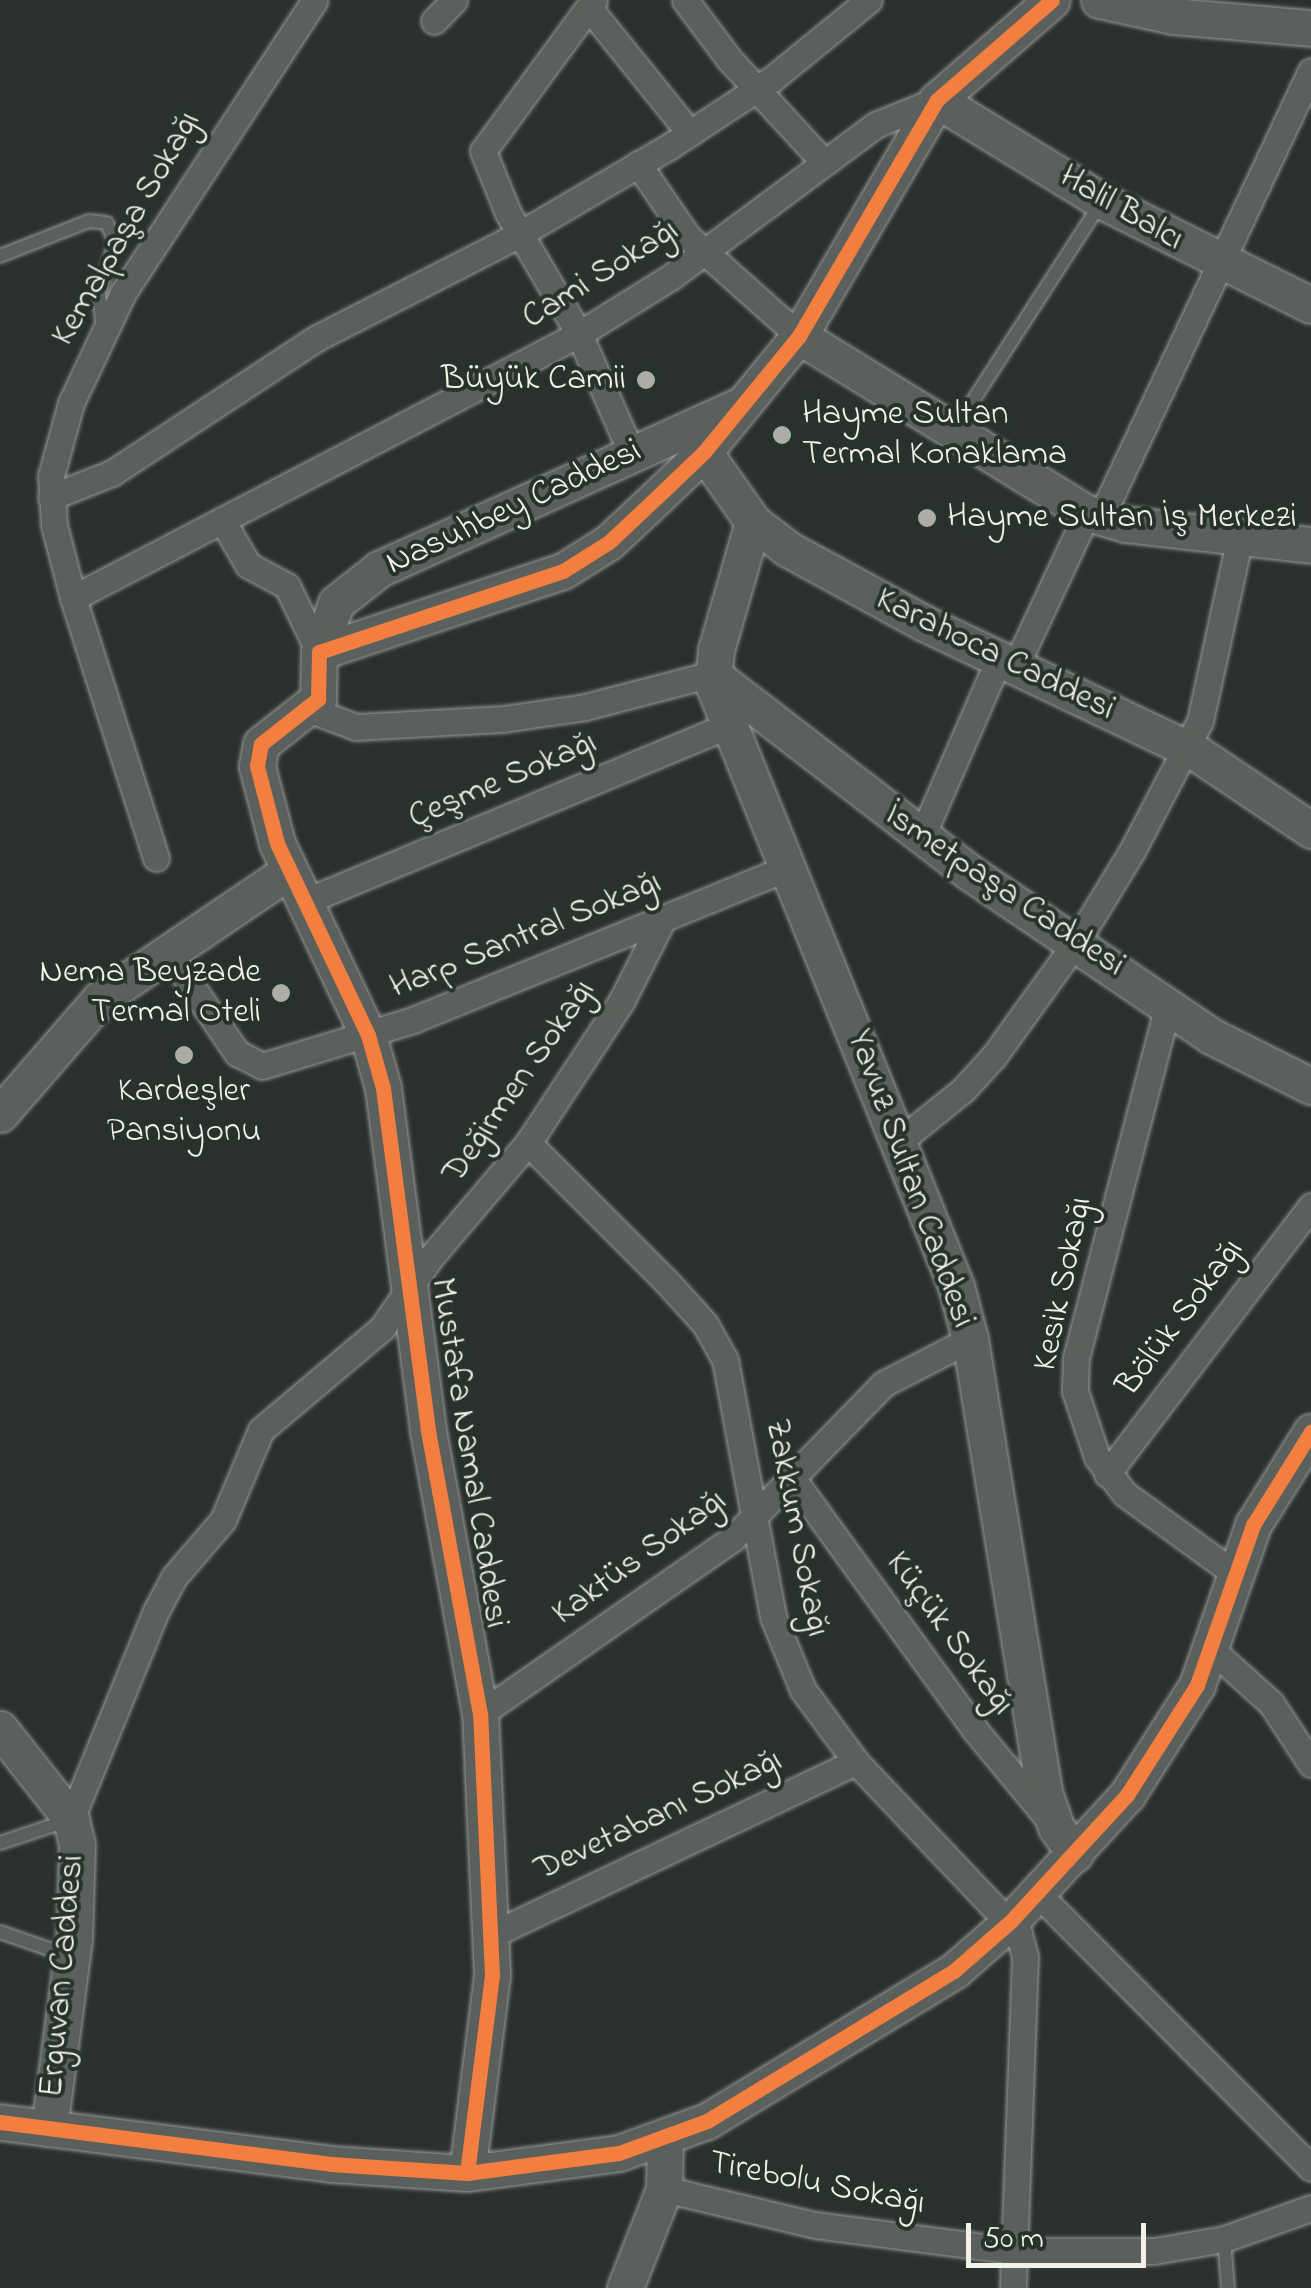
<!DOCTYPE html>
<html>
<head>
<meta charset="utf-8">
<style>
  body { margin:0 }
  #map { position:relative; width:1311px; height:2288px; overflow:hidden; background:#29302d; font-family:"Indie Flower",sans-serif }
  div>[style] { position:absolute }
  .roads { filter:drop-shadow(0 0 2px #969996) drop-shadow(0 0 2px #969996) }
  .lane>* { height:12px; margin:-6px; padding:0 6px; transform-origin:6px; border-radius:6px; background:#5c605c }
  .street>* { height:25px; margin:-12.5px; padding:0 12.5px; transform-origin:12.5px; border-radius:12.5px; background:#5c605c }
  .secondary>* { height:35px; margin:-17.5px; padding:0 17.5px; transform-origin:17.5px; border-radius:17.5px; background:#5c605c }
  .cycleway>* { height:15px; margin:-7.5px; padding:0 7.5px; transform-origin:7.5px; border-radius:7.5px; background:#f27e40 }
  .dots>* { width:28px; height:28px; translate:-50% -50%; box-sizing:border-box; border:5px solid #26332d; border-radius:50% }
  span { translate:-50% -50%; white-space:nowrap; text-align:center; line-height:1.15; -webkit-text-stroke:8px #26332d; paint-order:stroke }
  .street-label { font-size:35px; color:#f4f1e8 }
  .poi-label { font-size:35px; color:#f4f1e8 }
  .right { translate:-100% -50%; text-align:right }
  .left { translate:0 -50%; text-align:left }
  .scale { position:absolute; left:966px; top:2223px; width:180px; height:45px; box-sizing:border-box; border:5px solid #f4f1e8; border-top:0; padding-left:12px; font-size:30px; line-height:35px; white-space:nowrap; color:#f4f1e8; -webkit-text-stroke:8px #26332d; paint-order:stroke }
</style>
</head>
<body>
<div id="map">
  <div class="roads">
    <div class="lane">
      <div style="left:0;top:256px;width:96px;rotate:-21.5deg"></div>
      <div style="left:89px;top:221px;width:18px;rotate:6deg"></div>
      <div style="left:107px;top:223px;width:22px;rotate:68deg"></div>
      <div style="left:115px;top:243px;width:52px;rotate:107.7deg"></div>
      <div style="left:99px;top:293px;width:37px;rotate:84deg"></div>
      <div style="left:954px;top:430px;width:270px;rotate:-57.1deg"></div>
      <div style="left:0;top:1843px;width:73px;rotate:-18.4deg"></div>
      <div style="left:0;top:1932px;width:73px;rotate:19.2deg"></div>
      <div style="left:1224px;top:2239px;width:49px;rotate:85.3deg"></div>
    </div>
    <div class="street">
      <div style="left:594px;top:0;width:187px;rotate:126.3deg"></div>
      <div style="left:483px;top:151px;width:67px;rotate:68deg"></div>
      <div style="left:508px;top:213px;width:140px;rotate:59.6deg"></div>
      <div style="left:579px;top:334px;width:131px;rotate:66.2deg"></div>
      <div style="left:685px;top:0;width:74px;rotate:53.3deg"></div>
      <div style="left:729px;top:59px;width:137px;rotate:47.4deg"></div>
      <div style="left:589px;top:8px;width:161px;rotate:51.1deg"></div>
      <div style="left:434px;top:21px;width:29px;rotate:-46deg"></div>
      <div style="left:638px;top:164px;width:88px;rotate:55.6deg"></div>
      <div style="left:688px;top:237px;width:149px;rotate:41.7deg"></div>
      <div style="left:51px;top:497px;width:66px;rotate:-21.5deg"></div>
      <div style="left:112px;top:473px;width:245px;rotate:-33.4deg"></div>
      <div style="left:317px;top:338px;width:228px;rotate:-27.1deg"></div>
      <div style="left:520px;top:234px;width:174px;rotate:-30.4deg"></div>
      <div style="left:670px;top:146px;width:122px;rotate:-33.3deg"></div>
      <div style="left:772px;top:79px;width:125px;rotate:-39.2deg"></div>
      <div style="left:1100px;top:519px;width:495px;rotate:-64.8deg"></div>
      <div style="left:222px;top:520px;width:52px;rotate:60deg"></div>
      <div style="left:248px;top:565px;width:44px;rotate:28.3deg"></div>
      <div style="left:287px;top:586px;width:73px;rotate:64.1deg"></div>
      <div style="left:73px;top:598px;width:571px;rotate:-27.55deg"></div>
      <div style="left:579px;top:334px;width:110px;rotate:-31.9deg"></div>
      <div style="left:672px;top:276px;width:253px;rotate:-36.6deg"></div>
      <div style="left:875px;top:125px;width:67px;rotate:-22deg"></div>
      <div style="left:1015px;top:667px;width:170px;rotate:-64.9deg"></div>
      <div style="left:308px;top:709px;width:51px;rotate:20.6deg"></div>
      <div style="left:356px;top:727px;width:147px;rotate:-3.1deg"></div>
      <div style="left:503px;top:719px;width:83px;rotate:-8.3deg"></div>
      <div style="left:585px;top:707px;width:131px;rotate:-14.6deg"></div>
      <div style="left:921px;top:838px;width:195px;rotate:-66.5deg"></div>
      <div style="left:156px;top:858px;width:273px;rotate:-107.7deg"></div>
      <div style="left:73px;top:598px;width:75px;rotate:-104.6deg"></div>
      <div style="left:54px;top:525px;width:49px;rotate:-93.5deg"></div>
      <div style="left:51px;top:476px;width:76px;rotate:-74.7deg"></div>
      <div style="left:71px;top:403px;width:122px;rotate:-64.7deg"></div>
      <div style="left:123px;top:293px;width:350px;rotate:-56.8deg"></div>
      <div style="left:304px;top:902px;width:460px;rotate:-22.6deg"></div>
      <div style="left:167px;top:950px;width:125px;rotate:55.8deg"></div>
      <div style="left:237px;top:1053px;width:28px;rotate:27deg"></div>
      <div style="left:262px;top:1066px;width:158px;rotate:-16.9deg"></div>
      <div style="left:413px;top:1020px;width:405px;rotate:-22.1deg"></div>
      <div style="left:1168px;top:1005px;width:366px;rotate:104.6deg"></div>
      <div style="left:1076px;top:1359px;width:32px;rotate:92deg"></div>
      <div style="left:1075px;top:1391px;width:70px;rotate:71.6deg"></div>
      <div style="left:1097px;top:1457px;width:46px;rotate:52.9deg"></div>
      <div style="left:1125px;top:1494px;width:136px;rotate:36deg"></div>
      <div style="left:902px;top:1139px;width:78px;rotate:-38.8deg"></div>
      <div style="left:963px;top:1090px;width:46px;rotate:-47.6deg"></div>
      <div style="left:994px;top:1056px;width:142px;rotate:-54.2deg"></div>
      <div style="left:1077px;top:941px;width:105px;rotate:-58.6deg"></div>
      <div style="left:1132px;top:851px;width:147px;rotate:-62.4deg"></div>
      <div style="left:1200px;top:721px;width:187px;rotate:-77.7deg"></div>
      <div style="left:528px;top:1143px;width:195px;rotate:45deg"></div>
      <div style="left:666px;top:1281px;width:58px;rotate:47.8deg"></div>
      <div style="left:705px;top:1324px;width:41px;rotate:60.9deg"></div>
      <div style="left:725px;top:1360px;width:261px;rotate:79.4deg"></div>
      <div style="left:773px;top:1617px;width:79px;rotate:67.7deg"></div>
      <div style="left:803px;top:1690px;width:89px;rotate:53.6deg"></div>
      <div style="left:856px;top:1762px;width:237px;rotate:46.5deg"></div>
      <div style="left:1019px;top:1934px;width:24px;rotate:75deg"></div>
      <div style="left:1025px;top:1957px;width:331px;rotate:92.1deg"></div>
      <div style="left:1107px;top:1474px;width:337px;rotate:-52.7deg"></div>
      <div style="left:792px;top:1478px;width:311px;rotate:54deg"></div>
      <div style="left:975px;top:1730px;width:113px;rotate:50.4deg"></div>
      <div style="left:1211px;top:1649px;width:81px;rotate:42deg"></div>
      <div style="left:1271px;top:1703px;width:73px;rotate:56.7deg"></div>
      <div style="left:480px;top:1714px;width:307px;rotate:-34.8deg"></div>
      <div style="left:732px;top:1539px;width:216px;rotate:-45.7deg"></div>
      <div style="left:883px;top:1384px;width:98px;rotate:-27.3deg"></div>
      <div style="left:71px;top:1819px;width:225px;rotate:-67.8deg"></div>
      <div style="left:156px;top:1611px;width:38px;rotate:-62deg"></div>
      <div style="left:174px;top:1577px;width:75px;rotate:-49.3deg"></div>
      <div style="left:223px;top:1520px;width:98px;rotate:-67.1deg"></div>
      <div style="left:261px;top:1430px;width:158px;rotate:-40.1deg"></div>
      <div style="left:382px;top:1328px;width:85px;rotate:-55.6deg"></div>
      <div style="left:430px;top:1258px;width:151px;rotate:-49.6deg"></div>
      <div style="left:528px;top:1143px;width:169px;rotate:-56.6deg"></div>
      <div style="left:621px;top:1002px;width:93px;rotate:-63.2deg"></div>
      <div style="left:1037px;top:1893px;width:388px;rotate:45.1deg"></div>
      <div style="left:491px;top:1935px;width:404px;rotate:-25.4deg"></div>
      <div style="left:664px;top:2189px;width:155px;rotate:13.4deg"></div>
      <div style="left:815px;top:2225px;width:201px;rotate:7.4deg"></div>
      <div style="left:1014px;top:2251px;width:140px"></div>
      <div style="left:1154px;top:2251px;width:71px;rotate:-9.7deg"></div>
      <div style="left:1224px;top:2239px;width:92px;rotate:-19.6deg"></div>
    </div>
    <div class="secondary">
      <div style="left:1099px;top:0;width:76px;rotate:12.2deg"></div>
      <div style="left:1173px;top:16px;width:139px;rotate:5deg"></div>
      <div style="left:937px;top:100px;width:193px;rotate:31.5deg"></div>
      <div style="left:1102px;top:201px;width:233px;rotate:26.5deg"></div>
      <div style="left:799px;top:336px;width:338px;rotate:31.6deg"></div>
      <div style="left:1087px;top:513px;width:40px;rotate:16deg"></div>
      <div style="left:1125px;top:524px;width:187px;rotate:6.4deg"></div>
      <div style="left:704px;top:452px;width:85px;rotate:55deg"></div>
      <div style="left:753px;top:522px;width:44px;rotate:37.6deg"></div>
      <div style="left:788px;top:549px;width:155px;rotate:28.6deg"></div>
      <div style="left:924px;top:623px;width:300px;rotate:25.5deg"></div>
      <div style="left:1195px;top:752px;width:140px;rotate:33.9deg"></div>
      <div style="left:753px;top:522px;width:133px;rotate:106.1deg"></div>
      <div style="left:716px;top:650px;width:34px;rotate:95deg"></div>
      <div style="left:713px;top:684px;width:649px;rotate:68.02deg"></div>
      <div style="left:956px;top:1286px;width:55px;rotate:75.2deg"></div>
      <div style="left:970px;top:1339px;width:462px;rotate:80.7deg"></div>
      <div style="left:1045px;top:1795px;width:34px;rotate:71deg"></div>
      <div style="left:1056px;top:1827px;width:33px;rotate:55deg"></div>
      <div style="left:319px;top:652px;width:52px;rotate:-70.9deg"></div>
      <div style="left:336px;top:603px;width:55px;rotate:-38.3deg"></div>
      <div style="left:379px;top:569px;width:392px;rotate:-24.4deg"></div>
      <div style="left:712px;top:674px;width:324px;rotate:37.6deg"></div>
      <div style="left:969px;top:872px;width:292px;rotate:34.1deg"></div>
      <div style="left:1211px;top:1036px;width:112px;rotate:26.6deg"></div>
      <div style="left:0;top:1114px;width:152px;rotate:-49deg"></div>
      <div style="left:100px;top:999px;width:228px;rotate:-34.1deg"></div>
      <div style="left:0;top:1729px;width:115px;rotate:51.7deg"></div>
      <div style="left:71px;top:1819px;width:26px;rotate:77deg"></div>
      <div style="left:77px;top:1844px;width:95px;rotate:91.8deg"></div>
      <div style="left:74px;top:1939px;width:191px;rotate:97.5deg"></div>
      <div style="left:0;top:2122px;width:334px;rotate:7.2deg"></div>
      <div style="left:331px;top:2164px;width:136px;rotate:3.8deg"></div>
      <div style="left:467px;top:2173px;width:153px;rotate:-7.5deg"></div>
      <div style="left:619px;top:2153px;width:94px;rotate:-20deg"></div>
      <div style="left:707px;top:2121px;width:290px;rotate:-31.3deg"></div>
      <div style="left:955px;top:1970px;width:74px;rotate:-41.2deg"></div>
      <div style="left:1011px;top:1921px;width:171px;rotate:-47.4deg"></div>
      <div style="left:1127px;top:1795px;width:130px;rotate:-57.5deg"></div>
      <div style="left:1197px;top:1685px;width:170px;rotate:-70.7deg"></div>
      <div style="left:1253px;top:1525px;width:110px;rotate:-58.1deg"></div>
      <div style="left:467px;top:2173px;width:200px;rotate:-82.8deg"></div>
      <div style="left:492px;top:1975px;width:261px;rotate:-92.6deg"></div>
      <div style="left:480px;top:1714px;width:289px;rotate:-100.4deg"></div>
      <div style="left:428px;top:1430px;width:345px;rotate:-97.5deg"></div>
      <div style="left:383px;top:1088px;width:55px;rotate:-105.8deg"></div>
      <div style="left:368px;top:1035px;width:212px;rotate:-115.4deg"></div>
      <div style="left:277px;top:843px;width:80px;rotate:-104.6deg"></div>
      <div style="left:257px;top:766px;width:22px;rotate:-80deg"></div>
      <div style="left:261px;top:744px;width:73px;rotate:-38.3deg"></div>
      <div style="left:318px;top:699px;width:47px;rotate:-88.8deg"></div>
      <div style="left:319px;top:652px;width:257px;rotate:-18.4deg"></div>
      <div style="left:563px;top:571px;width:54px;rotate:-32.2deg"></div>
      <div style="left:609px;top:542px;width:67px;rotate:-43.2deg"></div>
      <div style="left:658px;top:496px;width:64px;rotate:-43.7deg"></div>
      <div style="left:704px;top:452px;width:150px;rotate:-50.7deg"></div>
      <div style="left:799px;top:336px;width:273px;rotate:-59.7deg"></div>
      <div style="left:937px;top:100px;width:152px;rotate:-41deg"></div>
      <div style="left:625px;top:2288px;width:106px;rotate:-68.5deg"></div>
      <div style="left:664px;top:2189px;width:50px;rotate:-88.9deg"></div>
    </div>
  </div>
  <div class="cycleway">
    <div style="left:0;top:2122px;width:334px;rotate:7.2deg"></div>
    <div style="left:331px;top:2164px;width:136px;rotate:3.8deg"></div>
    <div style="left:467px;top:2173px;width:153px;rotate:-7.5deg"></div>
    <div style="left:619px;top:2153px;width:94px;rotate:-20deg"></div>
    <div style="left:707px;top:2121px;width:290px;rotate:-31.3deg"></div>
    <div style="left:955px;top:1970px;width:74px;rotate:-41.2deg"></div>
    <div style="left:1011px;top:1921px;width:171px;rotate:-47.4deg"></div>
    <div style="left:1127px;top:1795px;width:130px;rotate:-57.5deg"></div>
    <div style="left:1197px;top:1685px;width:170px;rotate:-70.7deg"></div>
    <div style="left:1253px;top:1525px;width:110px;rotate:-58.1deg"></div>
    <div style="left:467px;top:2173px;width:200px;rotate:-82.8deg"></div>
    <div style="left:492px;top:1975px;width:261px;rotate:-92.6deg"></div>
    <div style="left:480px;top:1714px;width:289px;rotate:-100.4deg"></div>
    <div style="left:428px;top:1430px;width:345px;rotate:-97.5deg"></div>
    <div style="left:383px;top:1088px;width:55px;rotate:-105.8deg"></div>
    <div style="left:368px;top:1035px;width:212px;rotate:-115.4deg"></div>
    <div style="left:277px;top:843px;width:80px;rotate:-104.6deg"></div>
    <div style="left:257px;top:766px;width:22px;rotate:-80deg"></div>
    <div style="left:261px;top:744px;width:73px;rotate:-38.3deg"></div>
    <div style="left:318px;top:699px;width:47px;rotate:-88.8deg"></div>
    <div style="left:319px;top:652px;width:257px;rotate:-18.4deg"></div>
    <div style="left:563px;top:571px;width:54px;rotate:-32.2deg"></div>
    <div style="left:609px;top:542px;width:67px;rotate:-43.2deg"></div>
    <div style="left:658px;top:496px;width:64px;rotate:-43.7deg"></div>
    <div style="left:704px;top:452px;width:150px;rotate:-50.7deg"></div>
    <div style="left:799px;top:336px;width:273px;rotate:-59.7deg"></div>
    <div style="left:937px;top:100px;width:152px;rotate:-41deg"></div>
  </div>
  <div class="dots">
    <div style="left:646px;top:380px;background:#adada7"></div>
    <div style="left:782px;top:435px;background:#adada7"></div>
    <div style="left:927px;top:518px;background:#adada7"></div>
    <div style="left:281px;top:993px;background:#adada7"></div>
    <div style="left:184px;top:1055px;background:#adada7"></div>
  </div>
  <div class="street-label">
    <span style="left:1121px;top:209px;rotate:30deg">Halil Balcı</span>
    <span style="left:127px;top:229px;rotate:-60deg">Kemalpaşa Sokağı</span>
    <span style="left:601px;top:275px;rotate:-32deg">Cami Sokağı</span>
    <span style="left:514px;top:508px;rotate:-25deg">Nasuhbey Caddesi</span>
    <span style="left:995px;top:655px;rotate:26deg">Karahoca Caddesi</span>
    <span style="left:503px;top:781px;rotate:-23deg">Çeşme Sokağı</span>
    <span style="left:1004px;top:891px;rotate:34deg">İsmetpaşa Caddesi</span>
    <span style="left:526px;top:936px;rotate:-22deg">Harp Santral Sokağı</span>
    <span style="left:520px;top:1082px;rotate:-55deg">Değirmen Sokağı</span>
    <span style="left:910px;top:1179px;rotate:70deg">Yavuz Sultan Caddesi</span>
    <span style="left:1064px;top:1284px;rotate:-78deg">Kesik Sokağı</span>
    <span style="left:1181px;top:1318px;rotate:-53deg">Bölük Sokağı</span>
    <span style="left:468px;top:1453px;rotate:81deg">Mustafa Namal Caddesi</span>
    <span style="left:796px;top:1528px;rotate:79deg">Zakkum Sokağı</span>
    <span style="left:640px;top:1558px;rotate:-36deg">Kaktüs Sokağı</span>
    <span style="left:949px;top:1634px;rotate:54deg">Küçük Sokağı</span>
    <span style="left:659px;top:1816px;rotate:-25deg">Devetabanı Sokağı</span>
    <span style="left:63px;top:1976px;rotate:-85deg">Erguvan Caddesi</span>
    <span style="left:817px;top:2184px;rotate:11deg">Tirebolu Sokağı</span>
  </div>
  <div class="poi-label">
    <span class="right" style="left:626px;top:380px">Büyük Camii</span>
    <span class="left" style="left:802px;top:435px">Hayme Sultan<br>Termal Konaklama</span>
    <span class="left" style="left:947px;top:518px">Hayme Sultan İş Merkezi</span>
    <span class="right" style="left:261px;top:993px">Nema Beyzade<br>Termal Oteli</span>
    <span style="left:184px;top:1112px">Kardeşler<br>Pansiyonu</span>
  </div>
  <div class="scale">50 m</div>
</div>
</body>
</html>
